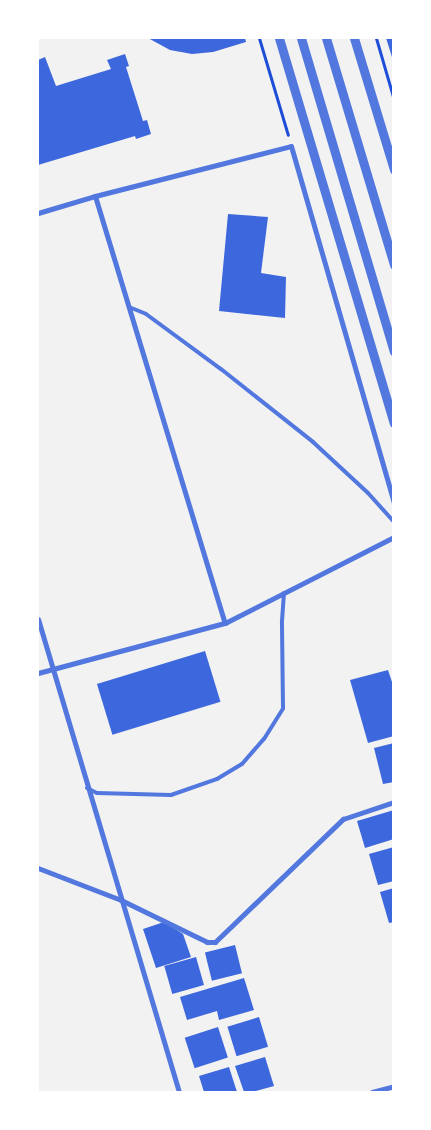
<!DOCTYPE html>
<html>
<head>
<meta charset="utf-8">
<style>
  body { margin:0 }
  #map { position:relative; width:431px; height:1130px; overflow:hidden; background:#f2f2f2; font-family:"IBM Plex Sans",sans-serif }
  div>[style] { position:absolute }
  .building>* { inset:0; background:#3d67dc; transform-origin:0 0 }
  .path>* { height:3px; margin:-1.5px; padding:0 1.5px; transform-origin:1.5px; border-radius:1.5px; background:#1d4ed8 }
  .service>* { height:4px; margin:-2px; padding:0 2px; transform-origin:2px; border-radius:2px; background:#5277de }
  .minor>* { height:5px; margin:-2.5px; padding:0 2.5px; transform-origin:2.5px; border-radius:2.5px; background:#5277de }
  .tertiary>* { height:9px; margin:-4.5px; padding:0 4.5px; transform-origin:4.5px; border-radius:4.5px; background:#5277de }
  span { translate:-50% -50%; white-space:nowrap; text-align:center; line-height:1.15; -webkit-text-stroke:4px #fff; paint-order:stroke }
  .frame { position:absolute; inset:0; border:39px solid #fff; pointer-events:none }
</style>
</head>
<body>
<div id="map">
  <div class="building">
    <div style="clip-path:polygon(148px 38px,245px 38px,246px 42px,213px 52px,192px 54px,170px 50px)"></div>
    <div style="clip-path:polygon(386px 38px,394px 38px,394px 57px,392px 57px)"></div>
    <div style="clip-path:polygon(125px 54px,129px 66px,126px 67px,143px 121px,147px 120px,151px 134px,136px 139px,135px 136px,38px 165px,38px 60px,45px 57px,56px 86px,111px 69px,107px 60px)"></div>
    <div style="clip-path:polygon(228px 214px,268px 217px,261px 273px,286px 277px,285px 318px,219px 311px)"></div>
    <div style="left:205px;top:651px;width:53px;height:113px;rotate:73deg"></div>
    <div style="clip-path:polygon(388px 670px,394px 688px,394px 736px,368px 743px,350px 680px)"></div>
    <div style="clip-path:polygon(394px 743px,394px 782px,383px 784px,374px 748px)"></div>
    <div style="clip-path:polygon(394px 810px,394px 839px,365px 848px,357px 821px)"></div>
    <div style="clip-path:polygon(394px 847px,394px 881px,378px 885px,369px 854px)"></div>
    <div style="clip-path:polygon(394px 888px,394px 922px,389px 923px,380px 892px)"></div>
    <div style="clip-path:polygon(164px 922px,183px 934px,191px 957px,156px 968px,143px 929px)"></div>
    <div style="left:235px;top:945px;width:29px;height:31px;rotate:76deg"></div>
    <div style="left:196px;top:957px;width:29px;height:33px;rotate:74deg"></div>
    <div style="clip-path:polygon(244px 978px,254px 1010px,219px 1020px,217px 1011px,187px 1020px,180px 997px)"></div>
    <div style="left:259px;top:1017px;width:31px;height:33px;rotate:73deg"></div>
    <div style="left:218px;top:1027px;width:32px;height:35px;rotate:72deg"></div>
    <div style="clip-path:polygon(265px 1057px,274px 1086px,252px 1092px,244px 1092px,235px 1066px)"></div>
    <div style="clip-path:polygon(229px 1067px,237px 1092px,204px 1092px,199px 1076px)"></div>
  </div>
  <div class="path">
    <div style="left:259px;top:38px;width:101px;rotate:73.4deg"></div>
    <div style="left:376px;top:38px;width:65px;rotate:73.8deg"></div>
  </div>
  <div class="service">
    <div style="left:129px;top:307px;width:18px;rotate:22deg"></div>
    <div style="left:146px;top:314px;width:93px;rotate:36.3deg"></div>
    <div style="left:221px;top:369px;width:117px;rotate:38.4deg"></div>
    <div style="left:313px;top:442px;width:75px;rotate:42.8deg"></div>
    <div style="left:368px;top:493px;width:39px;rotate:48deg"></div>
    <div style="left:87px;top:788px;width:11px;rotate:27deg"></div>
    <div style="left:97px;top:793px;width:74px;rotate:1.5deg"></div>
    <div style="left:171px;top:795px;width:49px;rotate:-19.2deg"></div>
    <div style="left:217px;top:779px;width:29px;rotate:-31deg"></div>
    <div style="left:242px;top:764px;width:33px;rotate:-49deg"></div>
    <div style="left:264px;top:739px;width:36px;rotate:-58deg"></div>
    <div style="left:283px;top:708px;width:87px;rotate:-90.7deg"></div>
    <div style="left:282px;top:621px;width:28px;rotate:-86deg"></div>
  </div>
  <div class="minor">
    <div style="left:95px;top:196px;width:446px;rotate:73.1deg"></div>
    <div style="left:38px;top:213px;width:59px;rotate:-16.6deg"></div>
    <div style="left:95px;top:196px;width:202px;rotate:-14.3deg"></div>
    <div style="left:291px;top:146px;width:371px;rotate:73.9deg"></div>
    <div style="left:38px;top:619px;width:494px;rotate:73.4deg"></div>
    <div style="left:38px;top:673px;width:194px;rotate:-15deg"></div>
    <div style="left:225px;top:623px;width:190px;rotate:-27deg"></div>
    <div style="left:38px;top:868px;width:89px;rotate:21.1deg"></div>
    <div style="left:121px;top:900px;width:96px;rotate:26deg"></div>
    <div style="left:207px;top:942px;width:8px"></div>
    <div style="left:215px;top:942px;width:178px;rotate:-43.9deg"></div>
    <div style="left:343px;top:819px;width:54px;rotate:-18.4deg"></div>
    <div style="left:372px;top:1092px;width:23px;rotate:-15deg"></div>
  </div>
  <div class="tertiary">
    <div style="left:279px;top:38px;width:402px;rotate:73.4deg"></div>
    <div style="left:301px;top:38px;width:327px;rotate:73.5deg"></div>
    <div style="left:326px;top:38px;width:237px;rotate:73.3deg"></div>
    <div style="left:354px;top:38px;width:138px;rotate:73.1deg"></div>
  </div>
  <div class="frame"></div>
</div>
</body>
</html>
